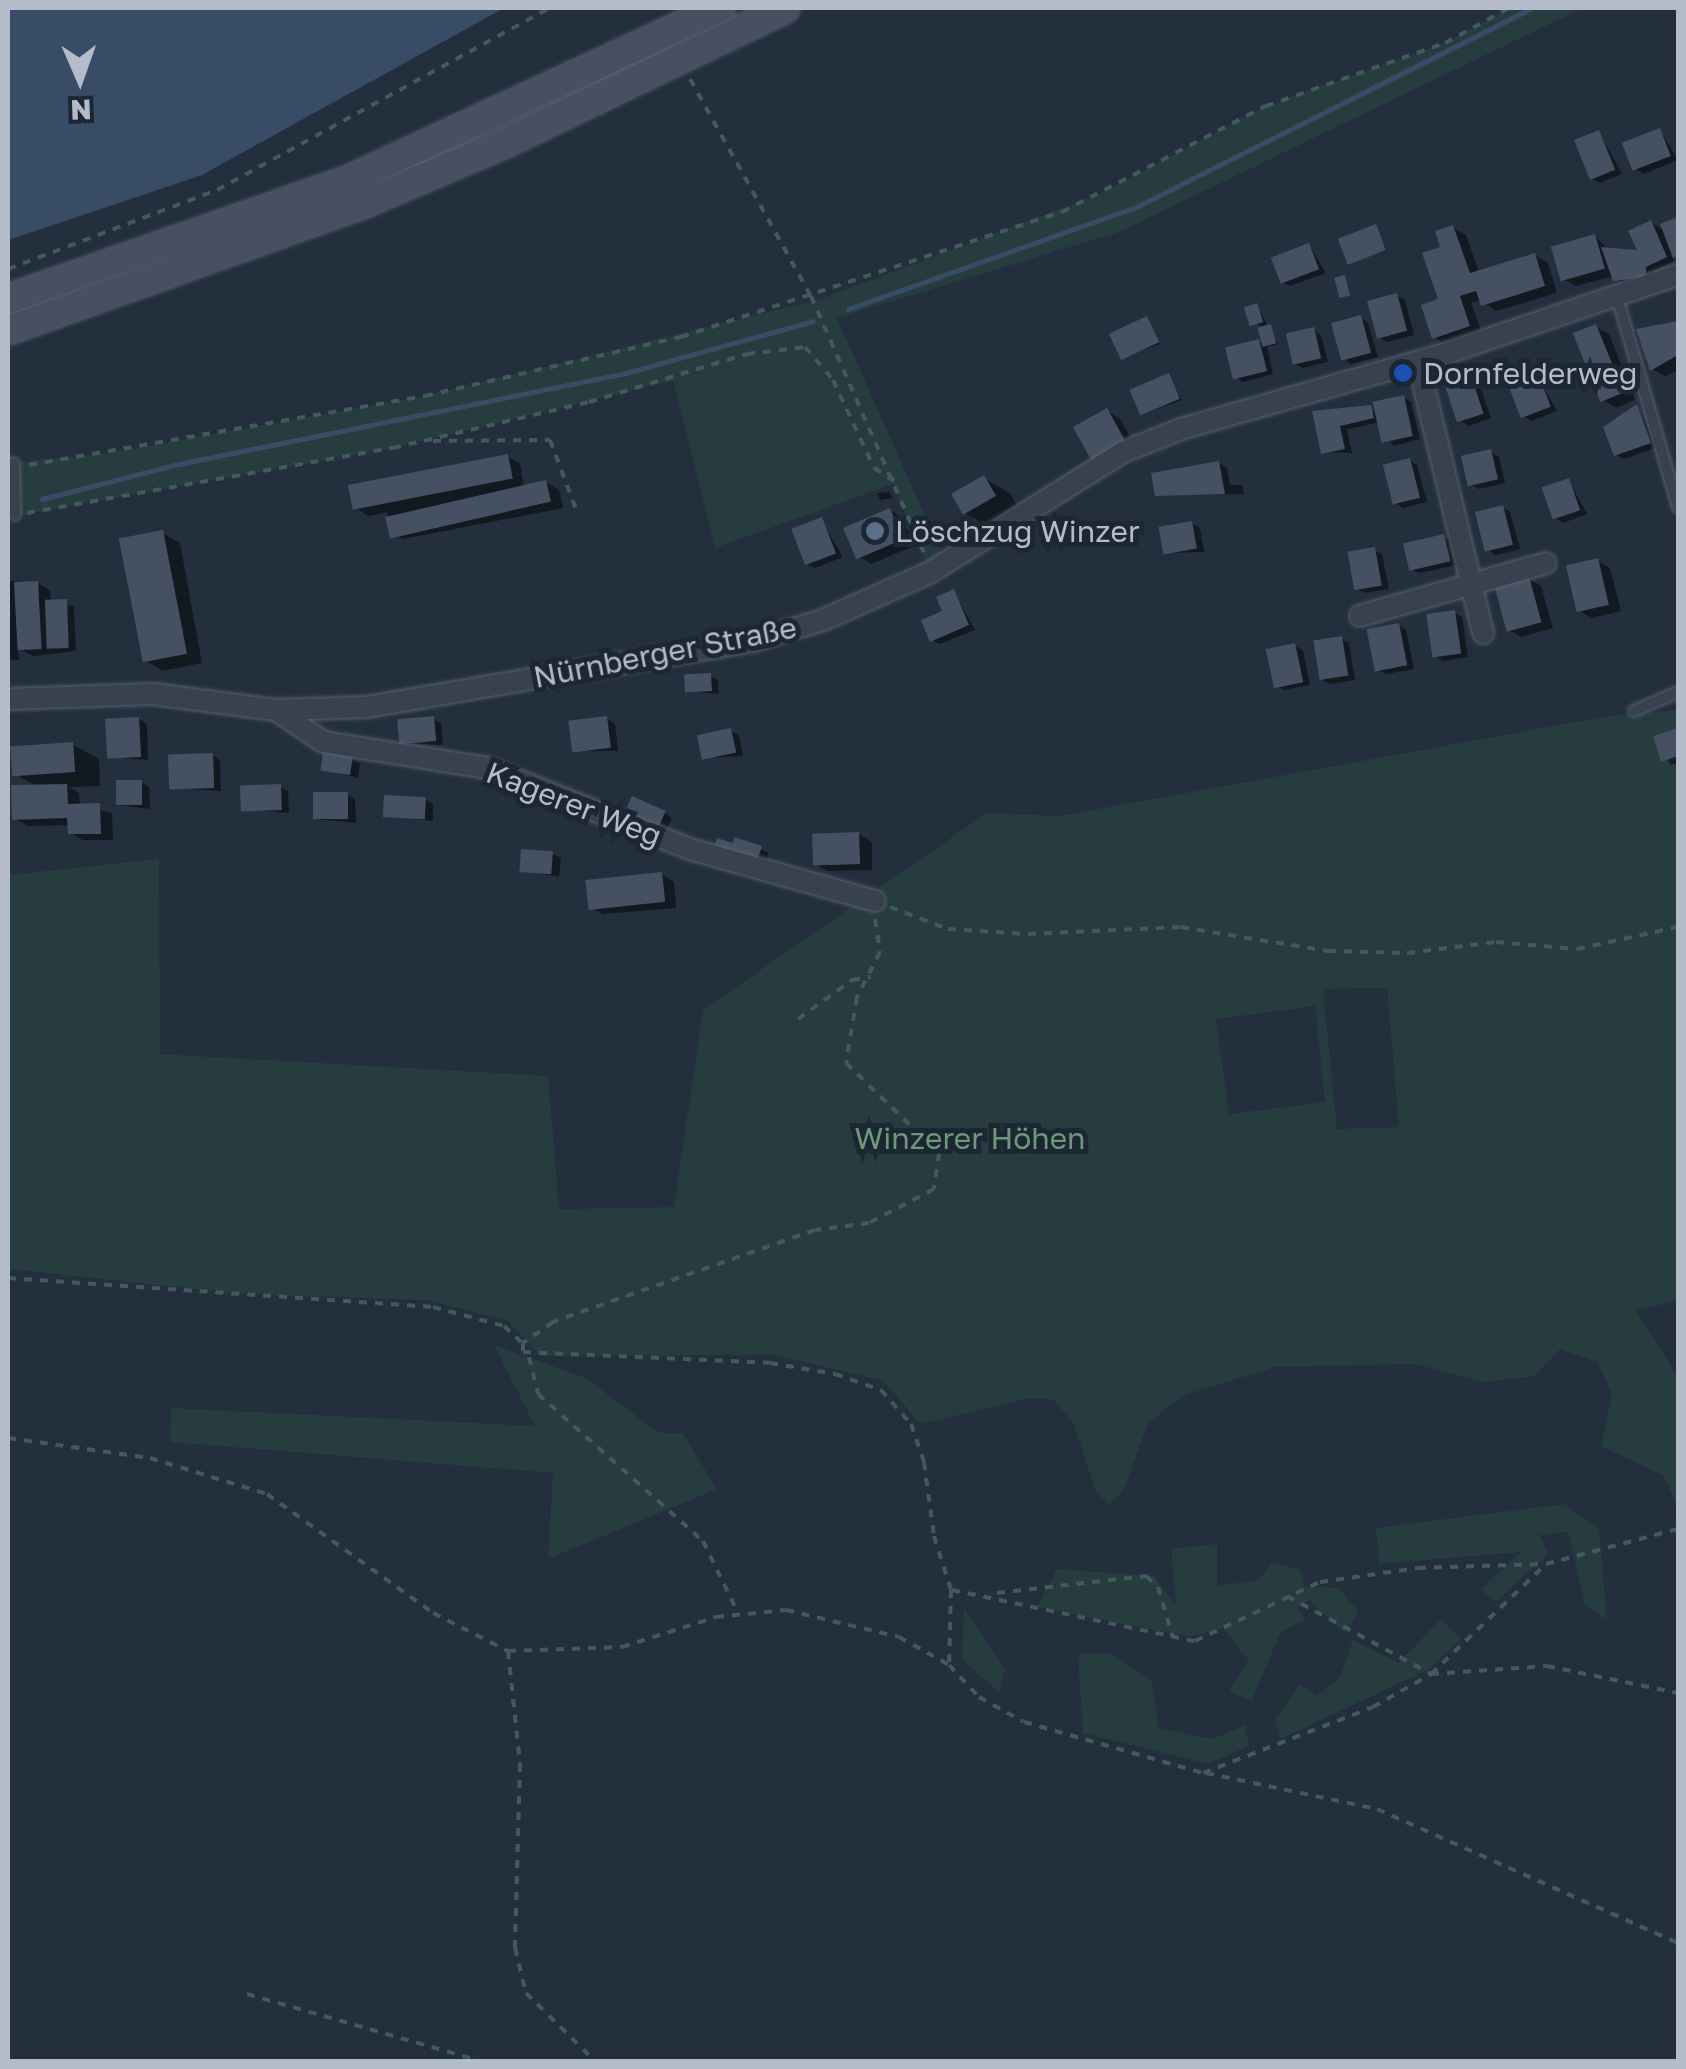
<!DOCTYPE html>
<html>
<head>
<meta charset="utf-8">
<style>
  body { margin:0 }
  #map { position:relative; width:1686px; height:2069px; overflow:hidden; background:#242f3e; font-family:"Golos Text",sans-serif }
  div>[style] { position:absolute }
  .green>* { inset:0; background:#263c3f }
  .water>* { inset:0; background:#394c67 }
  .shadow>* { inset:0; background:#0007 }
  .stream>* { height:5px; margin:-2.5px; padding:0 2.5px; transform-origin:2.5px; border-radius:2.5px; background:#394c67 }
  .building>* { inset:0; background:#455162; transform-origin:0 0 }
  .path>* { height:4px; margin-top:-2px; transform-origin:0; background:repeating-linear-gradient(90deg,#44595c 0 8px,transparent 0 16px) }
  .roads { filter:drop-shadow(0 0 2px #565f6c) drop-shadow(0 0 2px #565f6c) }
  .service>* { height:10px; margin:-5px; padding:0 5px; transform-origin:5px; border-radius:5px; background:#38414e }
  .minor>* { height:20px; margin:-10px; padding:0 10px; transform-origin:10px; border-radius:10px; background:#38414e }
  .secondary>* { height:28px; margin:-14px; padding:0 14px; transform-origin:14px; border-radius:14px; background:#465061 }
  .dots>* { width:28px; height:28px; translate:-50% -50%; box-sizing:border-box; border:5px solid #1d2633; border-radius:50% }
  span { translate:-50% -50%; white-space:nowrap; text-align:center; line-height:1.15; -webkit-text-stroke:10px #1d2633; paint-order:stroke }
  .poi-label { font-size:30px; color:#b4bcc9 }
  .left { translate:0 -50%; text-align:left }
  .street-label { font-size:30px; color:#b4bcc9 }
  .park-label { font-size:30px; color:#6b9a76 }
  .frame { position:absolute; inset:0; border:10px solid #b4bcc9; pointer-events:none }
  .north { position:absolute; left:30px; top:30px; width:100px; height:100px; -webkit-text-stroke:8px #1d2633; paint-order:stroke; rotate:178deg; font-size:28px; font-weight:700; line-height:40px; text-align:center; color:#b4bcc9 }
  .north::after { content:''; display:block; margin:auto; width:35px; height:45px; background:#b4bcc9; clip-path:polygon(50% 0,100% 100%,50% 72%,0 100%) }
</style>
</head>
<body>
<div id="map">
  <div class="green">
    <div style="clip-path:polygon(1509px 8px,1583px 8px,1119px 232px,837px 318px,946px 563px,931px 572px,893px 484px,715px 548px,673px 381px,393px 448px,8px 517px,8px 463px,110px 453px,425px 396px,821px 299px,1100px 194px,1266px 106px,1445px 43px)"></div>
    <div style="clip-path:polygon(evenodd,1678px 710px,1678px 1301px,1636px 1310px,1678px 1377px,1678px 1508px,1664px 1476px,1601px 1446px,1612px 1393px,1597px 1362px,1560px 1349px,1535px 1376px,1483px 1382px,1415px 1364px,1275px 1367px,1184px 1395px,1148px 1423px,1123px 1491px,1109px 1505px,1096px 1492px,1074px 1424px,1054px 1400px,1031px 1398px,920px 1424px,884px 1381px,775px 1355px,540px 1356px,508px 1321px,427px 1300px,243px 1294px,8px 1269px,8px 875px,159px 859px,160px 1054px,548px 1076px,559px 1209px,674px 1207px,703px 1010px,987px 813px,1060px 816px,1608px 716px,1678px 710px,1387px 988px,1399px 1127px,1337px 1129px,1323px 989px,1387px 988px,1678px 710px,1315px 1006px,1325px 1102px,1229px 1114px,1216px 1019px,1315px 1006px)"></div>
    <div style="clip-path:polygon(494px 1345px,586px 1378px,657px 1432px,683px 1434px,717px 1489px,548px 1559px,553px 1473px,170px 1442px,171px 1408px,535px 1426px)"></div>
    <div style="clip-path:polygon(1564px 1504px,1599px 1529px,1607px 1620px,1585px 1605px,1568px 1532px,1540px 1535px,1548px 1554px,1495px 1602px,1481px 1589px,1521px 1552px,1379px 1564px,1376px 1528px)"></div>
    <div style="clip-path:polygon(1217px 1544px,1217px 1586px,1259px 1580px,1272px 1562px,1300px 1570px,1304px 1586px,1338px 1588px,1358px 1611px,1346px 1634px,1309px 1600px,1298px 1607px,1304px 1620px,1280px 1633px,1252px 1701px,1229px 1691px,1249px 1661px,1223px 1628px,1190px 1637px,1037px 1607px,1057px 1569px,1154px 1576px,1176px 1606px,1171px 1549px)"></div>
    <div style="clip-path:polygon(964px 1608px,1005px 1670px,999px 1693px,962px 1659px)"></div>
    <div style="clip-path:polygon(1441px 1619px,1461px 1638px,1428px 1670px,1280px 1739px,1275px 1719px,1300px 1684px,1317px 1696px,1339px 1679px,1353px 1640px,1399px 1663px)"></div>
    <div style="clip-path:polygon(1110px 1653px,1152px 1681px,1159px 1728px,1212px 1739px,1245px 1725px,1249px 1746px,1208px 1764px,1083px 1733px,1078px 1654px)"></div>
  </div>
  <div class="water">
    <div style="clip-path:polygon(8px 8px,504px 8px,202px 175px,8px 240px)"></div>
  </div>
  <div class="shadow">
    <div style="clip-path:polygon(1660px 130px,1678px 160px,1644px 174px,1636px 169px)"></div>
    <div style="clip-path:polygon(1599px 132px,1622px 174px,1600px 183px,1592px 179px)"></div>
    <div style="clip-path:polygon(1678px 220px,1678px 258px,1671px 254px,1674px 261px,1653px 271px,1653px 281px,1623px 284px,1614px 276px,1576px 286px,1563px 279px,1595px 236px,1609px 250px,1641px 252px,1651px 223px,1666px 231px,1664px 225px)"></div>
    <div style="clip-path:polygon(1376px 226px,1387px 251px,1348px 262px)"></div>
    <div style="clip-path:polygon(1453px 228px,1466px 235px,1479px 272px,1535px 255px,1548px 263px,1557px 293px,1496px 311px,1481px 300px,1471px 303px,1482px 333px,1447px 345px,1434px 337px,1443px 249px)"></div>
    <div style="clip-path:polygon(1309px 245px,1326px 273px,1290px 286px,1282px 282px)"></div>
    <div style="clip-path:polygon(1397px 296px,1405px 300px,1414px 335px,1387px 342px,1379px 337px)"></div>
    <div style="clip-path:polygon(1257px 306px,1278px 344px,1267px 347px,1273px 374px,1243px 382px,1235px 377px,1259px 342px,1266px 346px,1260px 325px,1252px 324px)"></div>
    <div style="clip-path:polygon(1360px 318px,1368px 323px,1378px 357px,1351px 364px,1343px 359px)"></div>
    <div style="clip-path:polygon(1147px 319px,1160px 344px,1123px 357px)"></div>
    <div style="clip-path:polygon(1678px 322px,1678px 370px,1665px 376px,1652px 369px,1639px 331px)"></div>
    <div style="clip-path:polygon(1596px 327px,1609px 334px,1635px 400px,1616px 408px,1603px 400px)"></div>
    <div style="clip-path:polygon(1313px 330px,1321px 335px,1328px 362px,1303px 368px,1295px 364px)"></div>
    <div style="clip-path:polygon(1469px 372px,1477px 377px,1491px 418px,1469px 426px,1461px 421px)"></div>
    <div style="clip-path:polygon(1168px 376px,1182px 400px,1144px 414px)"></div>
    <div style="clip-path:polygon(1539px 379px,1557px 411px,1531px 421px,1523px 416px)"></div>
    <div style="clip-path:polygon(1404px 398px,1411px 402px,1420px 439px,1393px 446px,1381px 422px,1347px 429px,1352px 453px,1323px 452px,1315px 413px,1378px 412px)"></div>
    <div style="clip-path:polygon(1637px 407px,1658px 447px,1624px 459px,1616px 455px)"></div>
    <div style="clip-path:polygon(1107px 411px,1120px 419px,1137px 449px,1077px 428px)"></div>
    <div style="clip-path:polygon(1491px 452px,1499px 457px,1505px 483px,1479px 489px,1471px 485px)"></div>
    <div style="clip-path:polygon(507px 456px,520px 464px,524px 486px,546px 482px,559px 490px,563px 508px,403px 539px,390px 532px,387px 512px,368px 516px,356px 508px)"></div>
    <div style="clip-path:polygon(1409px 460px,1417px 465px,1427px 502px,1403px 508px,1395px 503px)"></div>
    <div style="clip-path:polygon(1219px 463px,1227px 468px,1230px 485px,1242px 485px,1244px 494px,1158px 495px)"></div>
    <div style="clip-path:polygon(984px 478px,1010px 493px,1021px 512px,991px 528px,965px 513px)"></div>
    <div style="clip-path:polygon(1569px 481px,1587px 514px,1563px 523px,1555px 518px)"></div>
    <div style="clip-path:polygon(890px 492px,893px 498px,880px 500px,877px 493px)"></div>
    <div style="clip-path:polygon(1502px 507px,1510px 512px,1520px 549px,1496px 555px,1488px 550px)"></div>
    <div style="clip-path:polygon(890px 510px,902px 518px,914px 546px,871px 564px,858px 556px)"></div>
    <div style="clip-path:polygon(821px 520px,843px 557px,815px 568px,807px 564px)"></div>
    <div style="clip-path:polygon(1192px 524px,1200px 528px,1204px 552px,1165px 553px)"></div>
    <div style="clip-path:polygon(162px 533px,180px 543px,202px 663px,162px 671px,145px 660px)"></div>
    <div style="clip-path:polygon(1444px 537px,1452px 541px,1457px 565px,1419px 573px,1411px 569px)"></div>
    <div style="clip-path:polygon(1374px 550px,1382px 554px,1389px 589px,1365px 593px,1357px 589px)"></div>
    <div style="clip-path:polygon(1597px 561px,1610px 568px,1621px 611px,1592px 618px,1579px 611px)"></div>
    <div style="clip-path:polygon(1529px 579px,1541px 586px,1553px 628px,1521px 637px,1509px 630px)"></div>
    <div style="clip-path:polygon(8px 581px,38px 583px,50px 591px,51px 603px,74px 606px,76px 651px,33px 656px,18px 648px,19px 660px,8px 660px)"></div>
    <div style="clip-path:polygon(954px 592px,975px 630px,940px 644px,932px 640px)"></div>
    <div style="clip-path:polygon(1454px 613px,1462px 617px,1468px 657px,1443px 661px,1435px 656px)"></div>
    <div style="clip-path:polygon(1398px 625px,1406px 630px,1414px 669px,1386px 674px,1378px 670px)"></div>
    <div style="clip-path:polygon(1341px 639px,1349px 643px,1355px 680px,1330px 684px,1322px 680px)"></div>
    <div style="clip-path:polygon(1295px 646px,1303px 650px,1310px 685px,1284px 690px,1276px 686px)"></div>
    <div style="clip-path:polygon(710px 676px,718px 680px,719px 694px,688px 691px)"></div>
    <div style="clip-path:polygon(139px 719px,147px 724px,148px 760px,109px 757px)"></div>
    <div style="clip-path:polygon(433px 719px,441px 723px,443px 745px,402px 743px)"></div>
    <div style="clip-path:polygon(607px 719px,615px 724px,618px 751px,574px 751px)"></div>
    <div style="clip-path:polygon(731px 731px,739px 735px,743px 756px,704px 758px)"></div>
    <div style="clip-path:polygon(1678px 731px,1678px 763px,1671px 765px,1656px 738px)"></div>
    <div style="clip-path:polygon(72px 744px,99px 759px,100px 786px,69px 787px,79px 793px,80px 806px,112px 813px,113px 840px,83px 840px,70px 833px,70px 825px,28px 826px,15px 819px,37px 787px,14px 773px)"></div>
    <div style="clip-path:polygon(213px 755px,220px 760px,221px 791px,172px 788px)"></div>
    <div style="clip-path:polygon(352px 759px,360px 763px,358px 778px,323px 769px)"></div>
    <div style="clip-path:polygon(141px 782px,149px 787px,150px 809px,119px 805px)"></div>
    <div style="clip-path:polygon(280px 787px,288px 791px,289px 813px,243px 809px)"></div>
    <div style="clip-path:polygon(347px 794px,355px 799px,356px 823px,316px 819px)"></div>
    <div style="clip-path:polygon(425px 799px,433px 804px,433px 821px,386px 815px)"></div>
    <div style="clip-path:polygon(665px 813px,672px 818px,666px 831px,635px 817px)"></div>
    <div style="clip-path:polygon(859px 834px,872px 842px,872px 870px,828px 871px,815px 864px)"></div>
    <div style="clip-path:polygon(761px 849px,769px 853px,764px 867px,716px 850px)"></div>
    <div style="clip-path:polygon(553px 854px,561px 858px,559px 877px,522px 870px)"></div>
    <div style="clip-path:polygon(661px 874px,674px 882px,676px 908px,603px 914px,590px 907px)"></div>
  </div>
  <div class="stream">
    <div style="left:848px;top:309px;width:303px;rotate:-19.5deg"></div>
    <div style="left:1134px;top:208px;width:445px;rotate:-26.7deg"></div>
    <div style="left:42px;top:499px;width:136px;rotate:-14.4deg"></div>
    <div style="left:174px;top:465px;width:457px;rotate:-11.5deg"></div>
    <div style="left:622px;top:374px;width:198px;rotate:-15.5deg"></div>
  </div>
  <div class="building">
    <div style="left:1660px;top:128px;width:30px;height:41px;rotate:69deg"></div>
    <div style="left:1599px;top:130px;width:43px;height:27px;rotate:68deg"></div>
    <div style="clip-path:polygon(1678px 217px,1678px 256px,1673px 258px,1660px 224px)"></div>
    <div style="clip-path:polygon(1651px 220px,1667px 257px,1646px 267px,1646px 277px,1613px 281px,1601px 247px,1637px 250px,1628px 231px)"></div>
    <div style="left:1376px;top:224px;width:28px;height:41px;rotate:69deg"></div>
    <div style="clip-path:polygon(1453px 225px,1470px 273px,1535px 253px,1545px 286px,1481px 306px,1476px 291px,1460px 296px,1470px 326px,1432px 339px,1421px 305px,1438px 299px,1422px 253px,1440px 247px,1435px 231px)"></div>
    <div style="left:1595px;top:234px;width:36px;height:46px;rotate:74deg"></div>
    <div style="left:1309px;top:243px;width:28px;height:41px;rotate:69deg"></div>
    <div style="left:1345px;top:275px;width:21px;height:11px;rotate:76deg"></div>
    <div style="left:1397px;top:293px;width:39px;height:31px;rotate:75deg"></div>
    <div style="left:1257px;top:303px;width:20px;height:14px;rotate:72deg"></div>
    <div style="left:1361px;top:315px;width:39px;height:31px;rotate:75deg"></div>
    <div style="left:1147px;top:316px;width:29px;height:42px;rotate:65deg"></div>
    <div style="clip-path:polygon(1678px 321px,1678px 355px,1650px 371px,1636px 329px)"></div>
    <div style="left:1271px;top:324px;width:20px;height:14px;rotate:75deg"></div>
    <div style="left:1596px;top:324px;width:74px;height:25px;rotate:68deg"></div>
    <div style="left:1314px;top:327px;width:32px;height:29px;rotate:77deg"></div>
    <div style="left:1259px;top:339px;width:33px;height:35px;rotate:76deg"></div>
    <div style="left:1469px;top:369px;width:47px;height:28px;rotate:72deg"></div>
    <div style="left:1169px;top:373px;width:28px;height:43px;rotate:67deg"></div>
    <div style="left:1539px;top:376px;width:33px;height:32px;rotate:69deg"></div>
    <div style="left:1404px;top:395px;width:42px;height:32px;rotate:78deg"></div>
    <div style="clip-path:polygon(1637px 404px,1651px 443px,1614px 456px,1603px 427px)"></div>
    <div style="clip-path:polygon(1371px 405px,1374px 418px,1340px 426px,1345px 449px,1321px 454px,1312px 411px)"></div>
    <div style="left:1107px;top:408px;width:39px;height:39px;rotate:61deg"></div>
    <div style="left:1491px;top:449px;width:31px;height:31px;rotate:77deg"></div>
    <div style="left:508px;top:454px;width:25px;height:163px;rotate:79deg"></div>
    <div style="left:1410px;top:458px;width:41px;height:28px;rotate:76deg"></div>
    <div style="clip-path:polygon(1219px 461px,1225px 494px,1155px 496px,1151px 473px)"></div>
    <div style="left:984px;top:475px;width:24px;height:38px;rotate:60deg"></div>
    <div style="left:1569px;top:478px;width:34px;height:29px;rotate:71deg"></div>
    <div style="left:546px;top:480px;width:22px;height:165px;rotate:77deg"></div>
    <div style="left:1503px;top:505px;width:41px;height:29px;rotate:76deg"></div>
    <div style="left:890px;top:508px;width:34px;height:51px;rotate:67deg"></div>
    <div style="left:822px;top:517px;width:39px;height:33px;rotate:69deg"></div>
    <div style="left:1192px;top:521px;width:28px;height:34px;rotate:80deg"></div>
    <div style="left:163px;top:530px;width:126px;height:45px;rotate:79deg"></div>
    <div style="left:1444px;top:534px;width:28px;height:42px;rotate:77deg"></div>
    <div style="left:1375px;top:547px;width:39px;height:28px;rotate:80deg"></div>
    <div style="left:1598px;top:558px;width:48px;height:33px;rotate:77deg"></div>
    <div style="left:1529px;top:576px;width:48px;height:36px;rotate:75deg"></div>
    <div style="left:38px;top:581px;width:68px;height:24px;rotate:87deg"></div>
    <div style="clip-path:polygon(954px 589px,969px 625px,930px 642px,921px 620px,942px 611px,936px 597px)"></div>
    <div style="left:67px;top:599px;width:49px;height:22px;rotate:88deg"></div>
    <div style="left:1455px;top:610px;width:44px;height:29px;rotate:82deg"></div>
    <div style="left:1399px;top:623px;width:43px;height:33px;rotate:79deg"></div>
    <div style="left:1342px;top:636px;width:40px;height:29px;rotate:81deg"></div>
    <div style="left:1295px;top:643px;width:40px;height:30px;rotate:78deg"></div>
    <div style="left:711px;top:673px;width:18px;height:27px;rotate:87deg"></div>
    <div style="left:434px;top:716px;width:25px;height:37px;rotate:85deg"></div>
    <div style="left:607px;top:716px;width:32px;height:39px;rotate:83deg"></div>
    <div style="left:139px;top:717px;width:40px;height:34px;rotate:87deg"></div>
    <div style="left:731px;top:728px;width:25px;height:35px;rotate:78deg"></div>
    <div style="clip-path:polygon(1678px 728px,1678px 756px,1661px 762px,1653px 736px)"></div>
    <div style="left:73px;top:742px;width:30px;height:63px;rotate:86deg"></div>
    <div style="left:323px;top:752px;width:30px;height:19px;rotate:8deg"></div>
    <div style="left:213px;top:753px;width:35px;height:45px;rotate:88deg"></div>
    <div style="left:142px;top:780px;width:25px;height:26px;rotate:90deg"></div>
    <div style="clip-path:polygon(67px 784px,68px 804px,100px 803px,101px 834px,68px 834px,67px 818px,12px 820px,11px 785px)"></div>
    <div style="left:281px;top:784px;width:26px;height:41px;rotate:88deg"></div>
    <div style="left:348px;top:792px;width:27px;height:35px;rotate:90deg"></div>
    <div style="left:384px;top:795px;width:42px;height:22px;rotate:3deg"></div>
    <div style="left:632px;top:796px;width:37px;height:20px;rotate:24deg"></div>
    <div style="left:859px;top:832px;width:32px;height:47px;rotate:88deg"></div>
    <div style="clip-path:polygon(734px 837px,762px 846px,756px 865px,713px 851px,717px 838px,733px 843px)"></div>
    <div style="left:521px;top:849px;width:32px;height:23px;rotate:4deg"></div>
    <div style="left:662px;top:872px;width:30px;height:77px;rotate:84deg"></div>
  </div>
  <div class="path">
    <div style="left:690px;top:79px;width:248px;rotate:60.9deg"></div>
    <div style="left:811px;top:296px;width:281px;rotate:66.3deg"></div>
    <div style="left:8px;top:269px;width:223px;rotate:-20.7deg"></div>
    <div style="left:217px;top:190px;width:379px;rotate:-28.7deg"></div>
    <div style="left:433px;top:441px;width:117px;rotate:-0.5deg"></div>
    <div style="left:550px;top:440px;width:74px;rotate:69.4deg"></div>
    <div style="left:29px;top:465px;width:402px;rotate:-9.9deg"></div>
    <div style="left:425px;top:396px;width:263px;rotate:-13deg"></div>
    <div style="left:681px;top:337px;width:401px;rotate:-18.2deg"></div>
    <div style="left:1062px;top:212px;width:230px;rotate:-27.5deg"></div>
    <div style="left:1266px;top:106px;width:190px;rotate:-19.4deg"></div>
    <div style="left:1445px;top:43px;width:73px;rotate:-28.7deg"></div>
    <div style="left:27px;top:513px;width:372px;rotate:-10.1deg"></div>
    <div style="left:393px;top:448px;width:201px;rotate:-13.2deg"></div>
    <div style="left:589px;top:402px;width:165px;rotate:-16.9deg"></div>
    <div style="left:747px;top:354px;width:58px;rotate:-6.9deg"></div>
    <div style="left:805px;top:347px;width:43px;rotate:49.7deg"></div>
    <div style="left:833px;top:380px;width:97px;rotate:65deg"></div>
    <div style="left:874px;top:468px;width:26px;rotate:32deg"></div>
    <div style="left:890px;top:907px;width:62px;rotate:20.8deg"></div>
    <div style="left:948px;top:929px;width:80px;rotate:3.6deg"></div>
    <div style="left:1028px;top:934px;width:153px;rotate:-2.6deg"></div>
    <div style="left:1181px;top:927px;width:149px;rotate:9.3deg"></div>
    <div style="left:1328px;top:951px;width:79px;rotate:1.5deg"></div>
    <div style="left:1407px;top:953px;width:90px;rotate:-7deg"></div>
    <div style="left:1496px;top:942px;width:81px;rotate:4.9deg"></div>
    <div style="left:1577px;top:949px;width:103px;rotate:-12.3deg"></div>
    <div style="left:875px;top:919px;width:33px;rotate:81deg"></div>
    <div style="left:880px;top:952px;width:51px;rotate:117.1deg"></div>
    <div style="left:857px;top:997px;width:67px;rotate:99.5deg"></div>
    <div style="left:846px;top:1063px;width:129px;rotate:44.1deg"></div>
    <div style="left:939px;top:1153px;width:36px;rotate:98deg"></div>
    <div style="left:934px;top:1189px;width:73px;rotate:152.4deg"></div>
    <div style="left:869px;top:1223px;width:54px;rotate:172.6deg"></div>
    <div style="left:815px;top:1230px;width:278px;rotate:160.7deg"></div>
    <div style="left:553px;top:1322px;width:37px;rotate:145deg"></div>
    <div style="left:523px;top:1343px;width:9px;rotate:90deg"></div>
    <div style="left:523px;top:1352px;width:247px;rotate:2.5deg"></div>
    <div style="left:770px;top:1363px;width:66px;rotate:9.6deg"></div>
    <div style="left:835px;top:1374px;width:49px;rotate:19.2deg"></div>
    <div style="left:881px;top:1390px;width:45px;rotate:48.6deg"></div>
    <div style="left:911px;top:1424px;width:40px;rotate:71.1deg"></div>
    <div style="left:924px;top:1462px;width:75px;rotate:82.3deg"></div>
    <div style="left:934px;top:1536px;width:57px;rotate:72.5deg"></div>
    <div style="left:951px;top:1590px;width:75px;rotate:91.5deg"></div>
    <div style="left:798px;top:1019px;width:67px;rotate:-35.8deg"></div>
    <div style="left:852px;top:980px;width:19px;rotate:-9deg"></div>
    <div style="left:8px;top:1278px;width:426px;rotate:3.9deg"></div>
    <div style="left:433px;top:1307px;width:73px;rotate:15deg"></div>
    <div style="left:504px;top:1326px;width:25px;rotate:43deg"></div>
    <div style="left:529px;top:1357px;width:38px;rotate:76deg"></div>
    <div style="left:538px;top:1394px;width:221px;rotate:41.7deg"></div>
    <div style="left:703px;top:1541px;width:80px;rotate:64.1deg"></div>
    <div style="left:8px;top:1438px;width:143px;rotate:8deg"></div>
    <div style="left:150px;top:1458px;width:122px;rotate:17.1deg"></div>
    <div style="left:267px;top:1494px;width:204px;rotate:35.6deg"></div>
    <div style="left:433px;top:1613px;width:84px;rotate:26.9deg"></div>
    <div style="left:508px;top:1651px;width:114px;rotate:-2deg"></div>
    <div style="left:622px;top:1647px;width:99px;rotate:-17.7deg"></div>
    <div style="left:716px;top:1617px;width:70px;rotate:-5.7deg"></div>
    <div style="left:786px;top:1610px;width:116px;rotate:13.4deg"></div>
    <div style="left:899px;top:1637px;width:57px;rotate:29.2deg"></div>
    <div style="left:949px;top:1665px;width:44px;rotate:46.8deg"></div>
    <div style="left:979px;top:1697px;width:51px;rotate:29.1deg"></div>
    <div style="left:1024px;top:1722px;width:186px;rotate:15.9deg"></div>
    <div style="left:1203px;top:1773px;width:182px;rotate:-21.2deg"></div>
    <div style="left:1373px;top:1707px;width:67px;rotate:-29.6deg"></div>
    <div style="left:1431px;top:1674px;width:159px;rotate:-43.7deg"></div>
    <div style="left:1546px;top:1564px;width:137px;rotate:-14.9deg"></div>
    <div style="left:952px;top:1590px;width:248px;rotate:11.9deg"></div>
    <div style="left:1195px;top:1641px;width:138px;rotate:-25.3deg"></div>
    <div style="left:1320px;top:1582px;width:99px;rotate:-8.1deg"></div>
    <div style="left:1418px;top:1568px;width:128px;rotate:-1.8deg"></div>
    <div style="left:997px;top:1593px;width:150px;rotate:-6.5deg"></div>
    <div style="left:1146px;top:1576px;width:16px;rotate:43deg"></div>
    <div style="left:1158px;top:1587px;width:53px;rotate:73.6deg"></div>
    <div style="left:1287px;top:1596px;width:164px;rotate:28.4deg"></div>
    <div style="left:1431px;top:1674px;width:116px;rotate:-3.9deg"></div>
    <div style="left:1547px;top:1666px;width:134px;rotate:11.6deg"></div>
    <div style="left:508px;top:1651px;width:114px;rotate:83.9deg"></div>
    <div style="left:520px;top:1764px;width:184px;rotate:91.6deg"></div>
    <div style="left:515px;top:1948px;width:46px;rotate:76.3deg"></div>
    <div style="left:526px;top:1993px;width:98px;rotate:44.6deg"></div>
    <div style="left:1206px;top:1773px;width:175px;rotate:11.9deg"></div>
    <div style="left:1377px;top:1809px;width:329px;rotate:24deg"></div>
    <div style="left:247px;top:1994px;width:247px;rotate:16deg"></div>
  </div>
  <div class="roads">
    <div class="service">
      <div style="left:1617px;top:297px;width:219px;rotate:73.8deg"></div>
      <div style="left:8px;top:463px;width:6px;rotate:9deg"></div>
      <div style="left:14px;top:464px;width:51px;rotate:88.9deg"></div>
      <div style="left:1634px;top:711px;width:48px;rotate:-23.4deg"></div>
    </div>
    <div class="minor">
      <div style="left:1418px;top:362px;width:279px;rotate:76.5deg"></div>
      <div style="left:1360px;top:616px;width:193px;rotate:-15.9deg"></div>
      <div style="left:8px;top:699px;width:145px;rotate:-2deg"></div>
      <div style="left:153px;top:694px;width:124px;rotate:7.4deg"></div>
      <div style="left:276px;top:710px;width:91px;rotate:-1.9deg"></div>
      <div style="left:367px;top:707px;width:392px;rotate:-9.7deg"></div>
      <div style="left:753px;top:641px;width:73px;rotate:-16.7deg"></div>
      <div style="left:823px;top:620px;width:118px;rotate:-24deg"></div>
      <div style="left:931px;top:572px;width:226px;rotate:-32deg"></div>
      <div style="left:1123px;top:452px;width:62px;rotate:-21.6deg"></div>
      <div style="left:1181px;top:429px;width:270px;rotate:-15.9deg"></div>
      <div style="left:1441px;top:355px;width:250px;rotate:-18.7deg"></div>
      <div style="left:276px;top:710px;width:57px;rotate:34.2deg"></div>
      <div style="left:323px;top:742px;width:167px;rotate:9deg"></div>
      <div style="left:488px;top:768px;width:218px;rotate:21.9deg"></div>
      <div style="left:690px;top:849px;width:192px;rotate:15.7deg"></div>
    </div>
    <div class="secondary">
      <div style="left:8px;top:299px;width:361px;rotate:-19.2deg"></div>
      <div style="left:349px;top:180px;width:409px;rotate:-24.9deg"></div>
      <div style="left:8px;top:330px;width:374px;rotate:-19.6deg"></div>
      <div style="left:360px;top:205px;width:155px;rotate:-23.1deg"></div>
      <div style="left:503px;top:144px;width:313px;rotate:-25.7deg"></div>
    </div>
  </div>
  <div class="dots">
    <div style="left:1403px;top:373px;background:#1a4fb4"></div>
    <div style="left:875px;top:531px;background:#5c6f8a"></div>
  </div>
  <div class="poi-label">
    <span class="left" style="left:1423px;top:373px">Dornfelderweg</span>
    <span class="left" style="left:895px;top:531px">Löschzug Winzer</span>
  </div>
  <div class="street-label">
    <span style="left:665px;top:652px;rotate:-11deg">Nürnberger Straße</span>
    <span style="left:574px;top:804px;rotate:21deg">Kagerer Weg</span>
  </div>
  <div class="park-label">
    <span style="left:970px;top:1138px">Winzerer Höhen</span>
  </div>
  <div class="frame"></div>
  <div class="north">N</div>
</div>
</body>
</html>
